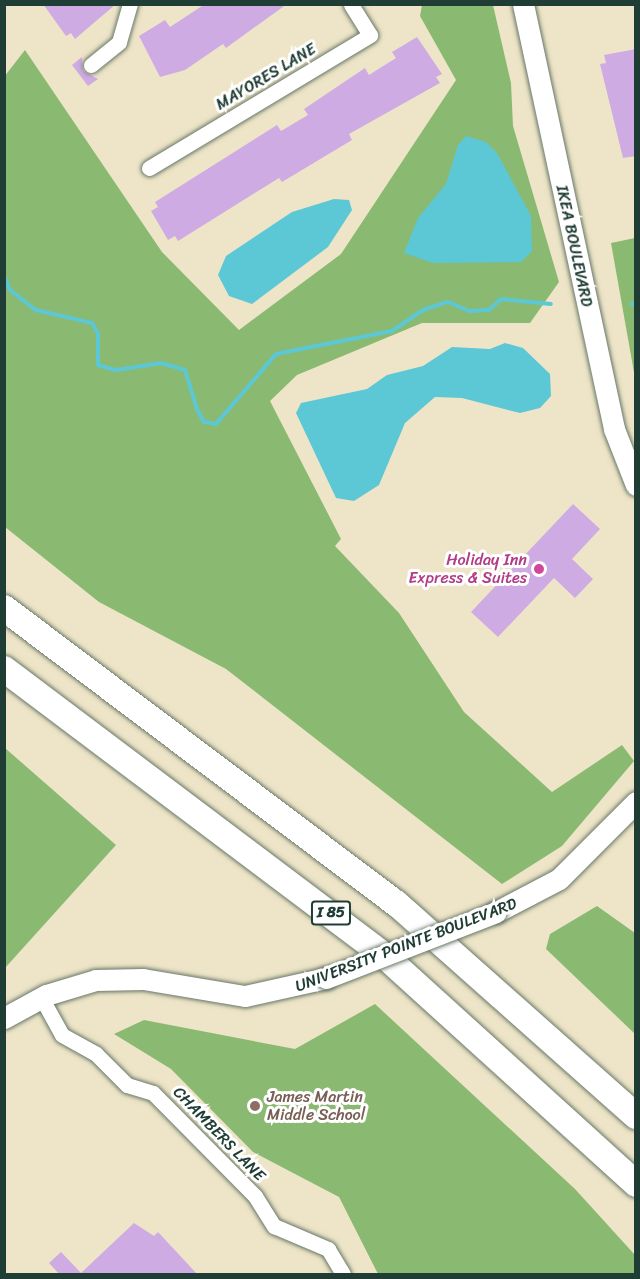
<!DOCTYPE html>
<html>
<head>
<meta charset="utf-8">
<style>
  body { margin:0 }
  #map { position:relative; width:640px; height:1279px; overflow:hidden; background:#eee5c8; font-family:Sriracha,sans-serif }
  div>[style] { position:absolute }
  .forest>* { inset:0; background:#8aba72 }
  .water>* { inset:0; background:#5cc7d5 }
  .stream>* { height:4px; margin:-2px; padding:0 2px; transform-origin:2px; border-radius:2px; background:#5cc7d5 }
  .building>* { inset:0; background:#cfabe4 }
  .roads { filter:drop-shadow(0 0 2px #677868) drop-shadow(0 0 2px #677868) }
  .street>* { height:15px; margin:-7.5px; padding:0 7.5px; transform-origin:7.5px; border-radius:7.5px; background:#fff }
  .secondary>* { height:21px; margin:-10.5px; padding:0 10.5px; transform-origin:10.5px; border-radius:10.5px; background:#fff }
  .highway>* { height:26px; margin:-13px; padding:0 13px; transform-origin:13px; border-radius:13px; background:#fff }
  .bridges { filter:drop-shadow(0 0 2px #677868) drop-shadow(0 0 2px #677868) }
  .secondary-bridge>* { height:21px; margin:-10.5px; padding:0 10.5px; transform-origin:10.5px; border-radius:10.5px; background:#fff }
  .dots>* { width:16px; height:16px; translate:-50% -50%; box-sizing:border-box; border:3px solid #fff; border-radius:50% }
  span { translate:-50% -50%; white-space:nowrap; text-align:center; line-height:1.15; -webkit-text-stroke:6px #fff; paint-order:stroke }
  .shield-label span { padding:2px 4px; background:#fff; border:2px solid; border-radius:4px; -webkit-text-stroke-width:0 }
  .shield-label { font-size:15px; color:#1f3d34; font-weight:700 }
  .street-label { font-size:16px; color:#1f3d34 }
  .hotel-label { font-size:16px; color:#b23c85 }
  .right { translate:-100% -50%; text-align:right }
  .education-label { font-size:16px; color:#785e54 }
  .left { translate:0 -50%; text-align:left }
  .frame { position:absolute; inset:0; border:6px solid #1f3d34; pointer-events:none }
</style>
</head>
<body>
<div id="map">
  <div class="forest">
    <div style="clip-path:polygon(422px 5px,493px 5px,511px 83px,513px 126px,559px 282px,530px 323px,422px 323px,297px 375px,270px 401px,341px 539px,335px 546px,399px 613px,464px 712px,552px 792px,622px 745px,634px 761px,562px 846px,502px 884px,226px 669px,99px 602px,5px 527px,4px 77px,25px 50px,162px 252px,239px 330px,341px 254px,456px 80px,420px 16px)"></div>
    <div style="clip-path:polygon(635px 238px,636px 378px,635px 378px,611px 243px)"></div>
    <div style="clip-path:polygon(5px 748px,116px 845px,5px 968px)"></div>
    <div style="clip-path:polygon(597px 906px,635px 933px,635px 1034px,546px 949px,550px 934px)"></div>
    <div style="clip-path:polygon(375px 1004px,575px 1189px,635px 1255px,635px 1274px,378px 1274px,339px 1197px,253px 1152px,171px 1069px,114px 1034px,144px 1020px,295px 1049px)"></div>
  </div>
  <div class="water">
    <div style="clip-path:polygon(466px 136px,486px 142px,497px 153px,531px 216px,532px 251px,521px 262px,433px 263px,404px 253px,418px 218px,446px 184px,458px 145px)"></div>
    <div style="clip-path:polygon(334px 199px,349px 200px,352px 210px,328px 247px,252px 304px,229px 296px,218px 275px,226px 256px,292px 212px)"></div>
    <div style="clip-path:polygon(505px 343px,523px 348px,550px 374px,551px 396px,540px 408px,520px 413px,462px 398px,435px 397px,405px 423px,379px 485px,354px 501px,336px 498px,296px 413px,301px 403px,367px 389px,387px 375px,423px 366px,452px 347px,490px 349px)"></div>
  </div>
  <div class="stream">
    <div style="left:4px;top:276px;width:15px;rotate:67deg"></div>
    <div style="left:10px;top:290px;width:33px;rotate:38deg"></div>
    <div style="left:36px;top:310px;width:57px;rotate:13.1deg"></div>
    <div style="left:92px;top:323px;width:13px;rotate:61deg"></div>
    <div style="left:98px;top:334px;width:31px;rotate:90deg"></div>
    <div style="left:98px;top:365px;width:19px;rotate:16deg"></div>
    <div style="left:116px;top:370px;width:46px;rotate:-8.8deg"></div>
    <div style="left:161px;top:363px;width:25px;rotate:16deg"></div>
    <div style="left:185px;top:370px;width:41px;rotate:72.9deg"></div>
    <div style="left:197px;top:409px;width:15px;rotate:62deg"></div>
    <div style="left:204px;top:422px;width:12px;rotate:9deg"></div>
    <div style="left:216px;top:424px;width:92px;rotate:-49.4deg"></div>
    <div style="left:276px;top:354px;width:118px;rotate:-11.2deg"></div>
    <div style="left:392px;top:331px;width:37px;rotate:-34deg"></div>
    <div style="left:423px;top:310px;width:26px;rotate:-18deg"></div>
    <div style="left:448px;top:302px;width:23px;rotate:23deg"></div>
    <div style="left:469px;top:311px;width:20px;rotate:-3deg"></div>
    <div style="left:489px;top:310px;width:16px;rotate:-43deg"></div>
    <div style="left:501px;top:299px;width:50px;rotate:5.7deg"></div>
    <div style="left:632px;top:304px;width:4px"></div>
  </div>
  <div class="building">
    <div style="clip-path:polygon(43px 4px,116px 4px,75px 39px,71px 33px,66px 36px)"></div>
    <div style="clip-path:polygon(205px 4px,287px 4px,226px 48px,223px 44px,185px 70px,160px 77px,139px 36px,165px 20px,170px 27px)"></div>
    <div style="clip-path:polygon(417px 37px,442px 74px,436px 77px,440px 83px,349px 134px,352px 140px,282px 182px,279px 178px,178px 241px,175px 236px,168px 240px,151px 211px,158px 207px,155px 202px,277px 125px,281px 131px,308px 115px,304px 109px,365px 68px,369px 75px,396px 58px,392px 52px)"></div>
    <div style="clip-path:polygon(636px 49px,636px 156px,623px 158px,600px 64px,606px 63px,604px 55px)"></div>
    <div style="clip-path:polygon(82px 57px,83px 71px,98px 79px,88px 86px,72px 65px)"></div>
    <div style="clip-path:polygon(573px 504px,600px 529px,572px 559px,593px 579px,575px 598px,554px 578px,498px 637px,471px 612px)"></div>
    <div style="clip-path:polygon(134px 1223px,154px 1236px,158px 1232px,198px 1275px,60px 1275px,49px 1263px,61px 1252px,81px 1273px)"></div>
  </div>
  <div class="roads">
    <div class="street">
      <div style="left:91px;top:65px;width:36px;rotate:-39deg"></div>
      <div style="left:119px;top:42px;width:40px;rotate:-74deg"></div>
      <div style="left:149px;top:168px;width:258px;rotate:-31deg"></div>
      <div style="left:370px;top:35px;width:36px;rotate:-122deg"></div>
      <div style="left:41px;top:997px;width:43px;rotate:61.1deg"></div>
      <div style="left:62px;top:1035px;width:39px;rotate:29deg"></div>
      <div style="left:96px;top:1054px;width:44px;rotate:45deg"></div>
      <div style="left:127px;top:1085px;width:27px;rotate:17deg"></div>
      <div style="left:153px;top:1093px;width:145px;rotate:45.3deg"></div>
      <div style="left:255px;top:1196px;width:36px;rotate:58deg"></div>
      <div style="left:274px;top:1226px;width:59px;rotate:23.1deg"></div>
      <div style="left:328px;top:1249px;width:29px;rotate:59deg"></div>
    </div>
    <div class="secondary">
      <div style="left:523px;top:4px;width:435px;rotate:77.9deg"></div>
      <div style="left:614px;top:429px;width:60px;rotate:68.6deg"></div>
      <div style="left:496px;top:912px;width:71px;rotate:-27.6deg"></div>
      <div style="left:559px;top:879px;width:109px;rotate:-45deg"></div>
      <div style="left:4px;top:1018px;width:48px;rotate:-28.7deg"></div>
      <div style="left:46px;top:995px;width:52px;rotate:-16.7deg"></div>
      <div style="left:96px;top:980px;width:47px;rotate:-1.2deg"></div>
      <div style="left:143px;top:979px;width:103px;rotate:9.5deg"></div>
      <div style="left:245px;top:996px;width:83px;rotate:-12.5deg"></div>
    </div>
    <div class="highway">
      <div style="left:4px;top:608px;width:491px;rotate:37deg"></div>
      <div style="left:396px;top:903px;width:321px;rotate:41.6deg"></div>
      <div style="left:4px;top:669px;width:478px;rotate:37deg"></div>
      <div style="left:386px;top:957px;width:338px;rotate:42.2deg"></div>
    </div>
  </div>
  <div class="bridges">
    <div class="secondary-bridge">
      <div style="left:326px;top:978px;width:182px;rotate:-21.2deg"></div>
    </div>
  </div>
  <div class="dots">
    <div style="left:539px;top:569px;background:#d1479c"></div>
    <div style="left:255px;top:1106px;background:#8d6e63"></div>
  </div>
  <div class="shield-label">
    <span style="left:331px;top:913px">I 85</span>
  </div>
  <div class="street-label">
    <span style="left:266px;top:77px;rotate:-31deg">MAYORES LANE</span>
    <span style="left:574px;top:246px;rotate:78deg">IKEA BOULEVARD</span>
    <span style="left:406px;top:945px;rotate:-21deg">UNIVERSITY POINTE BOULEVARD</span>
    <span style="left:219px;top:1134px;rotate:46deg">CHAMBERS LANE</span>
  </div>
  <div class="hotel-label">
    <span class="right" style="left:527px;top:569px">Holiday Inn<br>Express &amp; Suites</span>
  </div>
  <div class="education-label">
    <span class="left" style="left:267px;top:1106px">James Martin<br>Middle School</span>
  </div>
  <div class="frame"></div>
</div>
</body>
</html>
